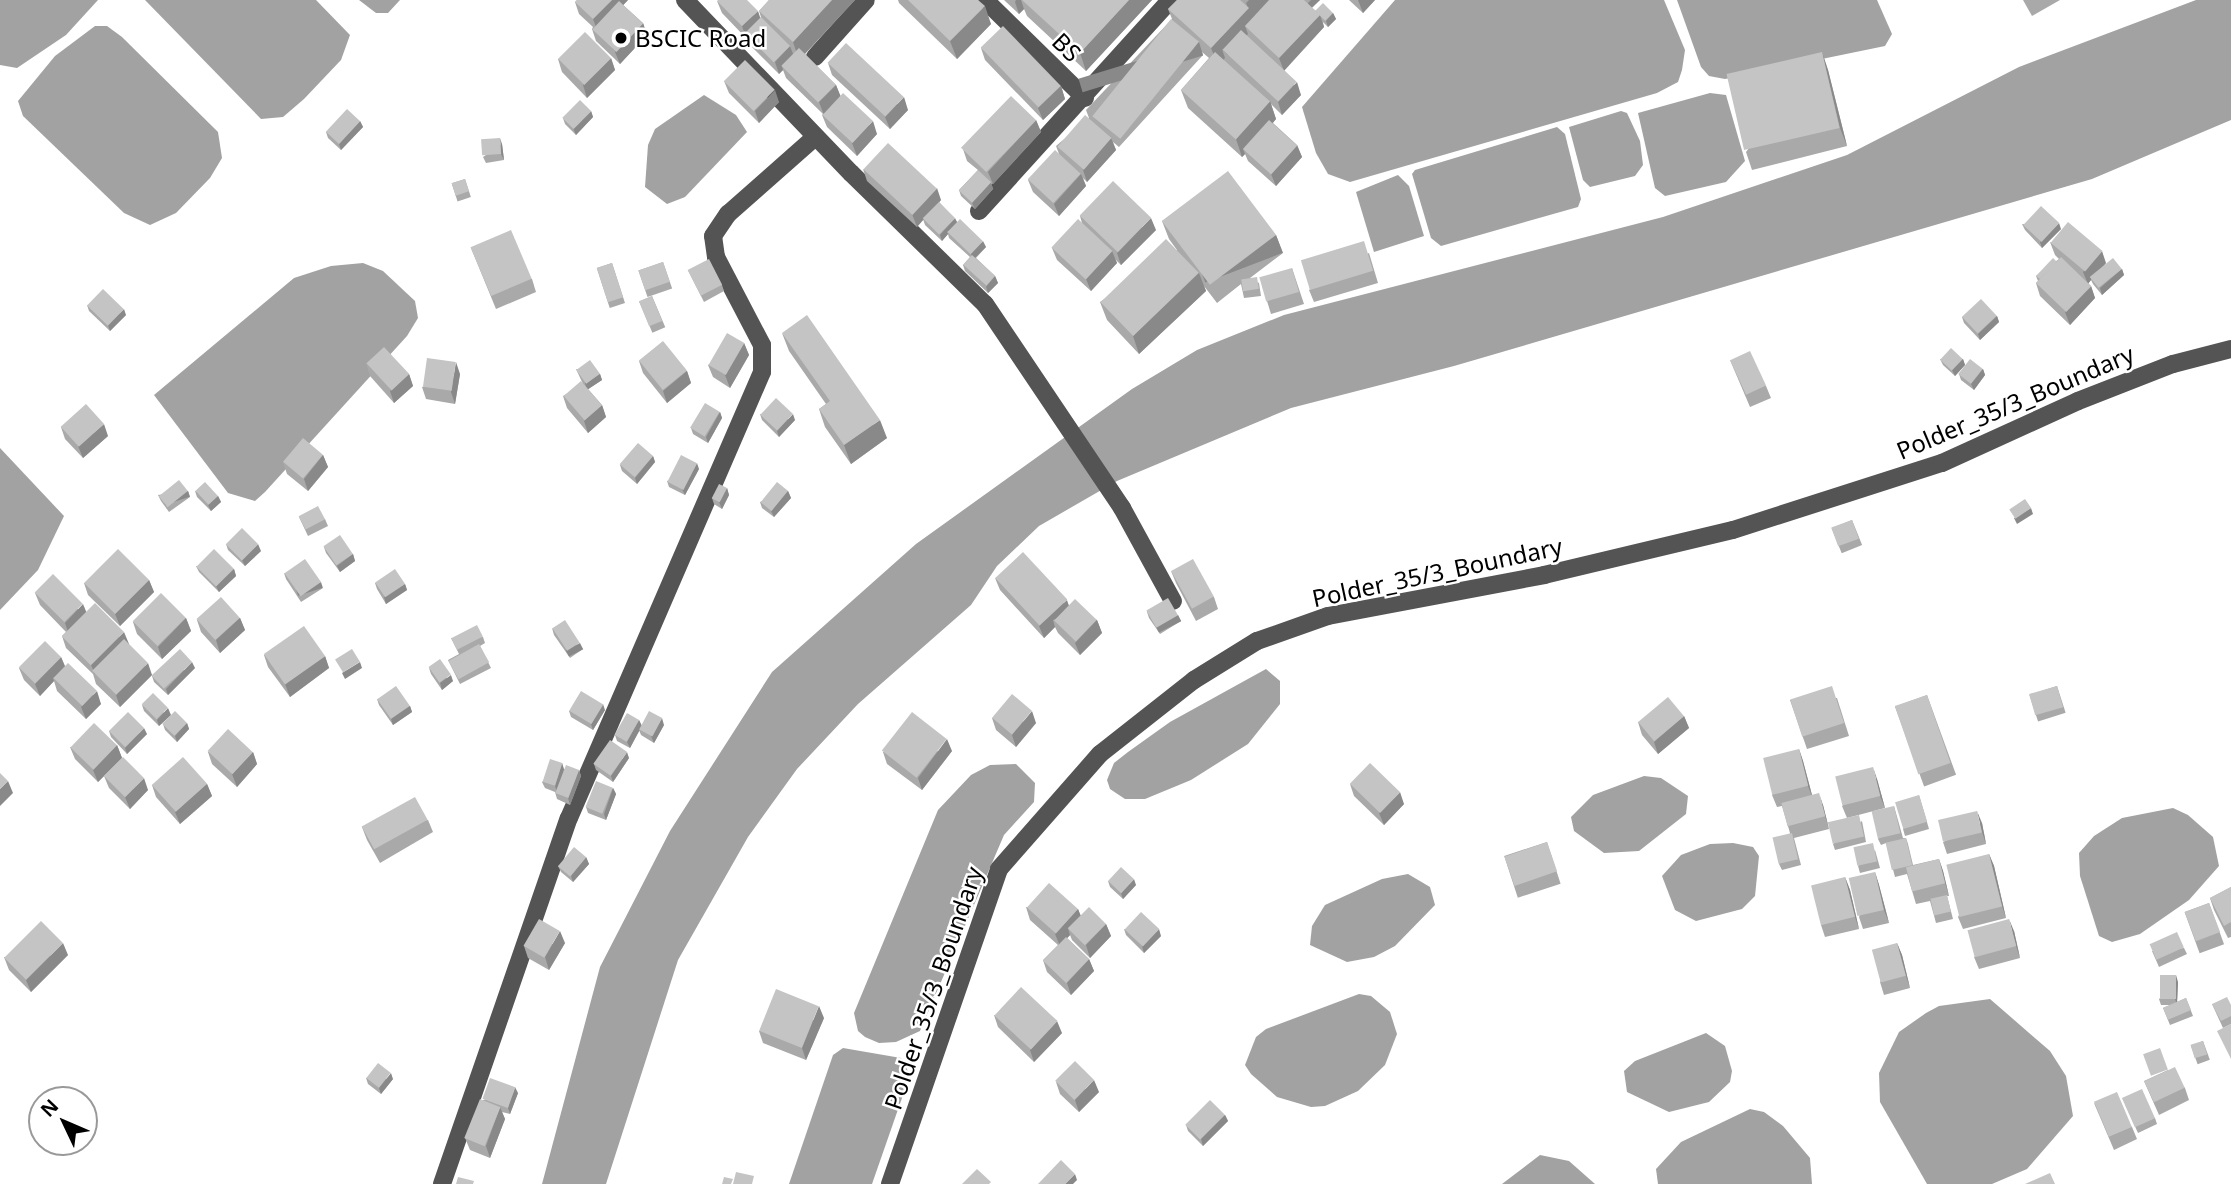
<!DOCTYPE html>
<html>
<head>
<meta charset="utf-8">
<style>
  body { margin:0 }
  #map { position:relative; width:2231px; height:1184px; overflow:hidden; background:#fff; font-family:"Noto Sans",sans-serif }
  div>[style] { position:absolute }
  .water>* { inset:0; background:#a2a2a2 }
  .minor>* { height:18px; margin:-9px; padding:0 9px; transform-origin:9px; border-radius:9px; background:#545454 }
  .wall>* { inset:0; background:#a9a9a9; transform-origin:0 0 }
  .shaded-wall>* { inset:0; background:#898989; transform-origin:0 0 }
  .building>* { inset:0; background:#c4c4c4; transform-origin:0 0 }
  .dots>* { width:19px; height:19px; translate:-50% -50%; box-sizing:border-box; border:4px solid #fff; border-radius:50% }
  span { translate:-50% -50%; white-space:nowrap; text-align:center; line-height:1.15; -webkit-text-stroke:5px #fff; paint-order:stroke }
  .poi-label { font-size:24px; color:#000 }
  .left { translate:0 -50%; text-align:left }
  .street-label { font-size:24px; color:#000 }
  .north { position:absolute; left:28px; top:1086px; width:70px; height:70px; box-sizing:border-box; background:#fff; border:2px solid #999; border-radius:50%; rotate:314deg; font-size:19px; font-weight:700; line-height:28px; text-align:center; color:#000 }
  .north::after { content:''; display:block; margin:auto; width:24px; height:32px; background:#000; clip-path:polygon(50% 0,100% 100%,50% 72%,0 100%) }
</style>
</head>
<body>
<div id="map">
  <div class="water">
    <div style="clip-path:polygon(0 0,98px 0,66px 35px,17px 68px,0 65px)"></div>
    <div style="clip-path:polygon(145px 0,316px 0,350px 35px,341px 60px,304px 99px,283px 117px,261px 119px)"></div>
    <div style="clip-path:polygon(359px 0,400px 0,388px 13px,376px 13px)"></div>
    <div style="clip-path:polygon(1395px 0,1664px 0,1685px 50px,1682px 70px,1678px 82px,1657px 93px,1350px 182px,1328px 174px,1316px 153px,1302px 107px)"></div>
    <div style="clip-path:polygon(1677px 0,1877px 0,1892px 34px,1885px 46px,1725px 79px,1709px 76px,1701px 67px)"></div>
    <div style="clip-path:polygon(2196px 0,2231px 0,2231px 120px,2092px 179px,1454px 366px,1291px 408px,1117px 481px,1039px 526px,997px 566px,971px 605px,858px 704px,797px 769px,748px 837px,678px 960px,606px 1184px,542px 1184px,600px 967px,670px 831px,772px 672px,916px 544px,1132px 389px,1197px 350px,1284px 315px,1663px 217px,1847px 155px,2019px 67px)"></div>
    <div style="clip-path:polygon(95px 26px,107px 26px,122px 37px,218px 132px,222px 158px,210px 178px,176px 213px,150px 225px,124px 213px,23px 116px,18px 101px,55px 56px)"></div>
    <div style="clip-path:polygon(1710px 93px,1726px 95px,1745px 161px,1726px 182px,1665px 196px,1655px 188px,1638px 113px)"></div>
    <div style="clip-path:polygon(704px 95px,736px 115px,747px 132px,685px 197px,667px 204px,645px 187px,648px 145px,655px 129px)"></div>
    <div style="clip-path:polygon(1621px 111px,1627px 113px,1640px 141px,1643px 165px,1635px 176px,1590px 187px,1583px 180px,1569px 127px)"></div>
    <div style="clip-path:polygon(1557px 127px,1565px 134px,1581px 199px,1578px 207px,1441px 246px,1431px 238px,1412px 174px,1415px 170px)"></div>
    <div style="clip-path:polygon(1398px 175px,1409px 186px,1424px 236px,1374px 252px,1356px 192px)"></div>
    <div style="clip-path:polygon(363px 263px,383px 271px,415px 301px,418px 318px,407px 336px,265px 492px,255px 501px,228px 493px,154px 395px,294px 278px,331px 266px)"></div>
    <div style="clip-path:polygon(0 448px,64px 516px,38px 570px,0 610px)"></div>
    <div style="clip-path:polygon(1266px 669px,1280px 681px,1280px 704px,1248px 744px,1191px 780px,1145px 799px,1125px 799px,1110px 789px,1107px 780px,1114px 763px,1128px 752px,1170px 722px)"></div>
    <div style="clip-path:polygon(1016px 764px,1035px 783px,1034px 802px,1004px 835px,920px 1031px,896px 1042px,879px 1043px,865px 1037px,858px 1031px,854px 1013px,938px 810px,971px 775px,990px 765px)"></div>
    <div style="clip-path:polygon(1644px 776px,1661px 778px,1688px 796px,1686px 814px,1639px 851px,1604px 853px,1574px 831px,1571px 817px,1593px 795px)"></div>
    <div style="clip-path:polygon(2173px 808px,2188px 815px,2213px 837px,2219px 866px,2189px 900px,2140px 934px,2112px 942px,2099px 936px,2080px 876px,2079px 853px,2094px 836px,2122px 818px)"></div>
    <div style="clip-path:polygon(1733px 843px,1753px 847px,1759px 856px,1755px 896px,1742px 909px,1696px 921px,1675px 910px,1662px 876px,1681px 855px,1710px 844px)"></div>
    <div style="clip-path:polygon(1408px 874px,1430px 887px,1435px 905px,1395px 946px,1374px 957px,1347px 962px,1310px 945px,1312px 926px,1325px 905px,1382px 879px)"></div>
    <div style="clip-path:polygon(1359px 994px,1371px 996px,1390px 1012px,1397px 1034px,1385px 1065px,1358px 1091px,1325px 1106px,1311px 1107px,1277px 1097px,1251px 1074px,1245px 1065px,1256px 1037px,1266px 1029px)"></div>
    <div style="clip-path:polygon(1990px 999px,2050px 1051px,2066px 1076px,2073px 1116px,2027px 1169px,1992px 1184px,1927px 1184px,1880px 1102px,1879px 1073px,1899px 1032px,1926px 1013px,1939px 1006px)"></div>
    <div style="clip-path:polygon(1706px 1033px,1725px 1046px,1732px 1071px,1730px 1082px,1709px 1102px,1669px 1112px,1627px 1092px,1624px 1071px,1635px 1061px)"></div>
    <div style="clip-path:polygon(843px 1048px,901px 1058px,910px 1075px,872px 1184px,789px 1184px,833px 1055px)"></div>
    <div style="clip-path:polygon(1750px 1109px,1764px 1112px,1783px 1126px,1810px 1158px,1812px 1184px,1658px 1184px,1656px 1169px,1681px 1142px)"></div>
    <div style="clip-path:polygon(1540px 1155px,1569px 1161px,1595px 1184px,1502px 1184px)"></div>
  </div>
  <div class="minor">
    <div style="left:685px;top:0;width:240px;rotate:46.2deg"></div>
    <div style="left:851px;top:173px;width:187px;rotate:44.4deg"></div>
    <div style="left:985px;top:304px;width:246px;rotate:56.1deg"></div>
    <div style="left:1122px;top:508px;width:106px;rotate:61.3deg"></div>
    <div style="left:985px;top:0;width:140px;rotate:44.4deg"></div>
    <div style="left:815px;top:57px;width:76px;rotate:-48.2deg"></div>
    <div style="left:979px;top:211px;width:285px;rotate:-47.8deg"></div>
    <div style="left:442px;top:1184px;width:387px;rotate:-70.9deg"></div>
    <div style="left:569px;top:818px;width:486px;rotate:-66.6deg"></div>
    <div style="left:762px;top:372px;width:27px;rotate:-90deg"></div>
    <div style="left:762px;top:345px;width:99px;rotate:-117.6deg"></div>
    <div style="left:716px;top:257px;width:21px;rotate:-98deg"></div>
    <div style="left:713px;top:236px;width:27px;rotate:-56deg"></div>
    <div style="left:728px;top:214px;width:116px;rotate:-41.5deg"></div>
    <div style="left:890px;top:1184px;width:333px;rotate:-70.9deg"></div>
    <div style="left:999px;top:869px;width:153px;rotate:-48.7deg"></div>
    <div style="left:1100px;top:754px;width:120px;rotate:-38.2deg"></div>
    <div style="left:1194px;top:680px;width:74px;rotate:-31.8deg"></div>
    <div style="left:1257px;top:641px;width:75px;rotate:-19.4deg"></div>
    <div style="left:1328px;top:616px;width:220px;rotate:-10.7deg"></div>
    <div style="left:1544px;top:575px;width:194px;rotate:-13.4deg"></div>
    <div style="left:1733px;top:530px;width:219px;rotate:-17.8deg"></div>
    <div style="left:1942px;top:463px;width:149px;rotate:-24.5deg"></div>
    <div style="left:2078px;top:401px;width:102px;rotate:-21.3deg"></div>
    <div style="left:2173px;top:364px;width:60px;rotate:-14.5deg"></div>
  </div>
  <div class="wall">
    <div style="clip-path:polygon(577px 0,628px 0,623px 5px,643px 23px,647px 35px,620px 64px,596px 41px,592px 29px,593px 27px,579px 14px,575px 2px)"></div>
    <div style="clip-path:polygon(769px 0,855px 0,805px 54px,836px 85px,840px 96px,877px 134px,857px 156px,827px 127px,822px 115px,823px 114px,786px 78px,783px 70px,779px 74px,750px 45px,747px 38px,746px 38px,722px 13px,717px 1px,760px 18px,761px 17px,759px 11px)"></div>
    <div style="clip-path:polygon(898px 0,978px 0,991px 24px,957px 59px,899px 3px)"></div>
    <div style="clip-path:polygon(1004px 0,1152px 0,1086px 71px,1027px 16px,1024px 9px,1019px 14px)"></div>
    <div style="clip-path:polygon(1177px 0,1320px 0,1312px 8px,1316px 11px,1333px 13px,1336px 19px,1328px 27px,1323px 22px,1324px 27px,1284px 70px,1301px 95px,1282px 115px,1271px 104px,1276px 119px,1273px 123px,1297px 145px,1302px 157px,1276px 186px,1248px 161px,1245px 154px,1242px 157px,1188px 108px,1181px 90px,1209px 58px,1202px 52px,1203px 55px,1119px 147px,1113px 142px,1116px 150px,1087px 182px,1083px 178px,1086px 186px,1059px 216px,1033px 192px,1028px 180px,1059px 154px,1056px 146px,1089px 118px,1086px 110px,1172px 19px,1168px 9px)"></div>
    <div style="clip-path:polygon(1349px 0,1375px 0,1363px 13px)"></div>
    <div style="clip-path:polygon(2023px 0,2060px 0,2032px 16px)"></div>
    <div style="clip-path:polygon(981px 48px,1061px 86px,1065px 99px,1043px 120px,985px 60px)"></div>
    <div style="clip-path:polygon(1822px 52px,1828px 70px,1847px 146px,1752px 170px,1746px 152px)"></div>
    <div style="clip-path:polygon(611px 58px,615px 70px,587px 98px,562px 72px,558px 59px)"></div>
    <div style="clip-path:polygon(828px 63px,908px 110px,890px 129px,832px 75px)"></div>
    <div style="clip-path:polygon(724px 81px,779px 102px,759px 123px,729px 93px)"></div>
    <div style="clip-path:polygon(591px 111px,593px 117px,576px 135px,565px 124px,563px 118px)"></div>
    <div style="clip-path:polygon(1036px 120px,1041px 132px,993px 184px,991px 183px,993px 189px,975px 209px,961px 196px,959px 190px,978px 170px,967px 161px,963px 149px)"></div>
    <div style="clip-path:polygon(360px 121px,363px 127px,341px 150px,328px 138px,326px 132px)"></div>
    <div style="clip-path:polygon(502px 144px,504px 160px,486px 163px,483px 157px)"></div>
    <div style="clip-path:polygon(863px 169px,941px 200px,939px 202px,957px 222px,986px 247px,976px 258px,995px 276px,998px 283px,988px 293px,965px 271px,963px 265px,970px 257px,949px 238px,948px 234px,942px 241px,925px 225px,923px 219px,917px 227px,867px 181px)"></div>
    <div style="left:465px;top:179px;width:19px;height:14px;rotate:72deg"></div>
    <div style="clip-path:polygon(1080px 216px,1156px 230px,1121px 265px,1115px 259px,1117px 263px,1091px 291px,1057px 260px,1052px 248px,1082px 223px)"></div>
    <div style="clip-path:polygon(1162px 221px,1276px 235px,1283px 253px,1250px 278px,1259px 283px,1261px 296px,1244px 298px,1241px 284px,1217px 303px,1204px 286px,1206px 291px,1139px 354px,1107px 320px,1100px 302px,1177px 250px,1169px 239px)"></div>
    <div style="clip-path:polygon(2022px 224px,2061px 229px,2042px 248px,2025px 230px)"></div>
    <div style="clip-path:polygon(2050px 242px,2106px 263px,2102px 268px,2122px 269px,2124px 275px,2102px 295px,2093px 284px,2091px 280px,2088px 283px,2091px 286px,2095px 298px,2070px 325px,2040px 296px,2036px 283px,2038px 281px,2036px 276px,2059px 259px,2055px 255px)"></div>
    <div style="clip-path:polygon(471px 248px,532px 279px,536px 292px,496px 309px)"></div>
    <div style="clip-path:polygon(1369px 253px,1378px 283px,1314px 302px,1309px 290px)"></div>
    <div style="left:663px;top:262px;width:28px;height:26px;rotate:71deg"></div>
    <div style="left:612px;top:263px;width:42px;height:16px;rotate:72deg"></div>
    <div style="clip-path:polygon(1292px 268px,1304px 304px,1271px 314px,1267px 301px)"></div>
    <div style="clip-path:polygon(688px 270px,722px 285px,724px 291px,704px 302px)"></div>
    <div style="left:652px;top:296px;width:34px;height:14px;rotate:67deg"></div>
    <div style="clip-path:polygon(87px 305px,126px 315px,110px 331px,89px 311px)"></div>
    <div style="clip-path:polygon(1997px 316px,1999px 322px,1980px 340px,1964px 323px,1962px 317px)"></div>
    <div style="clip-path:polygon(782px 333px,887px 438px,851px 464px,825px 427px,819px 409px,826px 404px,789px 351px)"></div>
    <div style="clip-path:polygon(744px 343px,749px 355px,730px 388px,713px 377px,708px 365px)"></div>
    <div style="clip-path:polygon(1940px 359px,1963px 359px,1965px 365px,1955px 376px,1943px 365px)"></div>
    <div style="clip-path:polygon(1730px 360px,1766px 386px,1771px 398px,1750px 407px)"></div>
    <div style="clip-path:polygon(639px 361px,687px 371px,691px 383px,667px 403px,643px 373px)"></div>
    <div style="clip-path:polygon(366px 363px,409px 374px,413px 386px,394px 403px,370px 376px)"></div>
    <div style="clip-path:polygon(576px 369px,600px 374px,602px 380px,588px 389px,602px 405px,606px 417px,588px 433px,567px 408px,563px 396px,583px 384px)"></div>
    <div style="clip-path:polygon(1983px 369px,1985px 375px,1974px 390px,1961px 380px,1959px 374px)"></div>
    <div style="clip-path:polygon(460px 374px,455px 404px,426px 399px,422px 387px)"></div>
    <div style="clip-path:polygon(720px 412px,722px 418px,708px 443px,693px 434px,691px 428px)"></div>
    <div style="clip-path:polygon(760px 414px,795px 420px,779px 437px,762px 420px)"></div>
    <div style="clip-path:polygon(61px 427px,108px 436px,83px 458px,65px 439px)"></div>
    <div style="clip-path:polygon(323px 455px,328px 467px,308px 491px,287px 474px,283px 462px)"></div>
    <div style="clip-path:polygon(653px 456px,655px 462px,637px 484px,622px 471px,620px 465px)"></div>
    <div style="clip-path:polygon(699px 469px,685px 495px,669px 487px,667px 481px)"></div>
    <div style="clip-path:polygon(727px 488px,729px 495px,722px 509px,714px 504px,712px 498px)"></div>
    <div style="clip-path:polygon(188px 491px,190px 497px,169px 512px,161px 501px,158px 495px)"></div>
    <div style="clip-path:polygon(195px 491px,218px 496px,221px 502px,211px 511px,197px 497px)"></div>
    <div style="clip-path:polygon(788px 491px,791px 498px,774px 517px,762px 508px,760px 502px)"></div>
    <div style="clip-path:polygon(299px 517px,325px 519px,328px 526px,308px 536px)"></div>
    <div style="left:1852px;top:520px;width:27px;height:22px;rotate:68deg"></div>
    <div style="clip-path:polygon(226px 544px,261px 551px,245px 566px,228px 550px)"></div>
    <div style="clip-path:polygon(324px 547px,353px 554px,355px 561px,340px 572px,326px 553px)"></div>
    <div style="clip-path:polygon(196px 566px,234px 569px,236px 576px,219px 592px,199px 572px)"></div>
    <div style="clip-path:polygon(1171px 571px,1214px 597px,1218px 609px,1196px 621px,1176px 583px)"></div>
    <div style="clip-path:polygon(284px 573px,323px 588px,301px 602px,286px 579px)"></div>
    <div style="clip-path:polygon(995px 578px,1069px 605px,1097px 620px,1102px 633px,1080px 655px,1058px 633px,1055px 627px,1044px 638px,1000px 590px)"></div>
    <div style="clip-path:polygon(149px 580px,154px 592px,120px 626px,88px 595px,84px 583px)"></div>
    <div style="clip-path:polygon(375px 583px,405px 584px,407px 590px,386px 604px,377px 589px)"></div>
    <div style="clip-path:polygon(35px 593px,86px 612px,128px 643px,152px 675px,120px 707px,96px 684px,93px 674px,66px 648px,62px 636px,66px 632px,40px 605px)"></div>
    <div style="clip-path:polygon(1147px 612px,1178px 615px,1181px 621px,1160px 634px,1149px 618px)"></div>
    <div style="clip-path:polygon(186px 618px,191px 631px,162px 659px,137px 634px,133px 622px)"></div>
    <div style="clip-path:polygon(240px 618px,245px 630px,220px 653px,201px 632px,197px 620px)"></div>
    <div style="clip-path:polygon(552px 628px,583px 649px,570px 658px,554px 635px)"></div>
    <div style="clip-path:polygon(483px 637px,485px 643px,480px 646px,491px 668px,460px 684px,448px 660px,459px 654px,451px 638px)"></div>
    <div style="clip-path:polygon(264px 655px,325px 656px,329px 668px,290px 697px,268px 667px)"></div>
    <div style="clip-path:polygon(61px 657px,65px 666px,101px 704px,86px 719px,57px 691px,54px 681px,40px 696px,24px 680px,19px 668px)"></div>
    <div style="clip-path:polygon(195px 668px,168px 695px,154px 682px,152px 676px)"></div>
    <div style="clip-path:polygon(429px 668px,453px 681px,442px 690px,431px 674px)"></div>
    <div style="left:2057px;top:686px;width:28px;height:29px;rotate:72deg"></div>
    <div style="left:1927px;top:695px;width:85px;height:34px;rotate:70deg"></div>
    <div style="clip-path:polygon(1837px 698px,1849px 736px,1807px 749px,1790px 700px)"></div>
    <div style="clip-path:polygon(377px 699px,410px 706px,412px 712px,393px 725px,379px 705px)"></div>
    <div style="clip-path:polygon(142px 705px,171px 715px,159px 726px,144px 711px)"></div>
    <div style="clip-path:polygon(605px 710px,593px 730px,571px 717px,569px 711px)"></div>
    <div style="clip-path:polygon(1684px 716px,1689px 728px,1658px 754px,1642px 735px,1638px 722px)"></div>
    <div style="clip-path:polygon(992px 718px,1036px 723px,1016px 747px,996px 730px)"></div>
    <div style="clip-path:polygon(639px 720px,641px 725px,664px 725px,654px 743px,641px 735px,639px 730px,630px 748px,617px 741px,615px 735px)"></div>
    <div style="clip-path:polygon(187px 723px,189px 729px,177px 742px,165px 730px,163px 724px)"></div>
    <div style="clip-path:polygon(109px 731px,147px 734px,127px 754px,111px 737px)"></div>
    <div style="clip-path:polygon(117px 745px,122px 758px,98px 782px,75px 759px,70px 747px)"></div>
    <div style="clip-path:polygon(1799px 749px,1803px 761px,1812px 795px,1823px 805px,1829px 829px,1794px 838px,1801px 865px,1782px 870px,1779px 864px,1790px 833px,1782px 806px,1777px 807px,1772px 795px)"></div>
    <div style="clip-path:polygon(952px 751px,922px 790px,887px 764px,883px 752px)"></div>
    <div style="clip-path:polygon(208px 752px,253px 752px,257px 764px,237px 787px,212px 764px)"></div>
    <div style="clip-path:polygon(629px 758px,613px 782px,596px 770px,594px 764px)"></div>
    <div style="clip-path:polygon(562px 763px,564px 769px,579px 770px,581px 776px,570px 805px,557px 799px,555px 792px,545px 788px,542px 782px)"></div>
    <div style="clip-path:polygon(104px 776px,148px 790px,130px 809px,109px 788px)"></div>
    <div style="clip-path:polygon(1877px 779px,1885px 808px,1847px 818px,1842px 806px)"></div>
    <div style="clip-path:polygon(207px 784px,212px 796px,180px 824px,156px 797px,152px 785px)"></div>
    <div style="clip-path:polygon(1350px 784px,1404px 804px,1384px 825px,1354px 796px)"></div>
    <div style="clip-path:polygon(613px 788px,616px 794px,606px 820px,588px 813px,586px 807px)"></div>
    <div style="clip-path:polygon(1919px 795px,1929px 829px,1905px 836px,1903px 829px)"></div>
    <div style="clip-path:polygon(1894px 806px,1903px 838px,1906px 838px,1908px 844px,1913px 865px,1939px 859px,1943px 871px,1949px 896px,1947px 896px,1953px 919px,1936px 923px,1930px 901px,1916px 904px,1907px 874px,1895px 877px,1886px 843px,1881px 845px,1878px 839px)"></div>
    <div style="clip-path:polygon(428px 820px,433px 832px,380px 863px,367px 840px,362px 827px)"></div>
    <div style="clip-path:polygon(1862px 821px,1866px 842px,1835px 850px,1833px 844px)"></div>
    <div style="clip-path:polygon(1982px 823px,1986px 844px,1947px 854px,1943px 842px)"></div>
    <div style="left:1547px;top:842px;width:44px;height:45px;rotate:72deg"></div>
    <div style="clip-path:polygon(1875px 850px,1880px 868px,1860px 873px,1858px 866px)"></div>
    <div style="clip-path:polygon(1989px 854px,1994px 866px,2006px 918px,1963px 929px,1958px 917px)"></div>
    <div style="clip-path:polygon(586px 857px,589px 864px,573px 882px,561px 872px,558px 866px)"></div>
    <div style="clip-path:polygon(1875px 872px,1879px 885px,1889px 923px,1863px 929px,1859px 917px)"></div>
    <div style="clip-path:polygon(1845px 877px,1850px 890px,1859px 929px,1825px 937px,1821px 925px)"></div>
    <div style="clip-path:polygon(1108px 881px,1136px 885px,1123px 899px,1110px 887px)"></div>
    <div style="clip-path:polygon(2231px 887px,2231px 937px,2228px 938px,2214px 910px,2210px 898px)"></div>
    <div style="left:2209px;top:903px;width:44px;height:26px;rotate:70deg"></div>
    <div style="clip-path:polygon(1026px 907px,1078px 909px,1080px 915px,1106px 924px,1111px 936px,1090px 958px,1072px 940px,1070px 935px,1067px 938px,1089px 959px,1094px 971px,1071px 995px,1047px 972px,1043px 960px,1058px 945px,1030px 920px)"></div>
    <div style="clip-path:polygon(1124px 929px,1161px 936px,1144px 953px,1126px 935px)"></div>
    <div style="clip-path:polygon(2014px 931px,2020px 958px,1979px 969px,1974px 957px)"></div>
    <div style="clip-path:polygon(565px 943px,549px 970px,528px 958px,524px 946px)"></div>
    <div style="clip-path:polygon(1897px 943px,1902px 955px,1910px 988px,1884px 995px,1880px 982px)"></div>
    <div style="clip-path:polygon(2184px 948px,2187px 954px,2159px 967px,2152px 951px)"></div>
    <div style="clip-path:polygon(68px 955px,31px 992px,9px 970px,4px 957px)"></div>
    <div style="clip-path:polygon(2178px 982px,2177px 1002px,2186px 998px,2193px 1016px,2170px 1025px,2163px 1008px,2170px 1005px,2161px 1005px,2159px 999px)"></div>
    <div style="clip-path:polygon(2212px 1004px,2231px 1005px,2231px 1024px,2223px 1028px)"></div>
    <div style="clip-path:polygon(994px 1015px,1062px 1033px,1034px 1062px,998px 1027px)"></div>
    <div style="clip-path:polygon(824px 1018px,806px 1060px,763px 1043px,759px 1031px)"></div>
    <div style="left:2203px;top:1041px;width:20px;height:13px;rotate:70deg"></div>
    <div style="clip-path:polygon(2168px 1070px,2185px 1088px,2189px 1100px,2159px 1115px,2144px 1081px)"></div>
    <div style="clip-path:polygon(366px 1078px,393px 1079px,381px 1094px,368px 1084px)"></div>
    <div style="clip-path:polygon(1056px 1082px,1099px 1092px,1079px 1112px,1060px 1094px)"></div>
    <div style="clip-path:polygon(518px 1093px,510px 1114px,502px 1112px,505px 1119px,490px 1158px,470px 1150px,465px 1138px,483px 1100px)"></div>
    <div style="clip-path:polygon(2094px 1103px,2132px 1127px,2137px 1139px,2114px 1150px)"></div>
    <div style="clip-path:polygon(2125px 1104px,2155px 1118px,2157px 1124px,2138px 1133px)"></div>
    <div style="clip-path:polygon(1225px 1115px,1228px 1121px,1203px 1146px,1188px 1131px,1186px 1125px)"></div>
  </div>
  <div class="shaded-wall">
    <div style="clip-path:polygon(612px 0,628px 0,598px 32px,593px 19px)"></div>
    <div style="clip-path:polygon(832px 0,855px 0,799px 60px,793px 42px)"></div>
    <div style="clip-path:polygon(1016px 0,1021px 0,1024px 9px,1019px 14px,1015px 2px)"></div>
    <div style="clip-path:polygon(1129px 0,1152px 0,1086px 71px,1080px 53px)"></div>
    <div style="clip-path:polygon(1249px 0,1272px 0,1245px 26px,1248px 34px,1228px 55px,1222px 49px,1225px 58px,1218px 66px,1211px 48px,1248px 8px,1246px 3px)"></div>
    <div style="clip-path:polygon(1311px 0,1320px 0,1310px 9px,1308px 3px)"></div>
    <div style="clip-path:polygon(1358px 0,1375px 0,1363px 13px)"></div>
    <div style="clip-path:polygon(985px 6px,991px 24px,957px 59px,950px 41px)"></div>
    <div style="clip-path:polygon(758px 11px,762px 23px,745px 33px,747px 38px,746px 38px,742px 26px)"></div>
    <div style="clip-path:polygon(1333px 13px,1336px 19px,1328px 27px,1326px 21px)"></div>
    <div style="clip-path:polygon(1320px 15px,1324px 27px,1284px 71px,1279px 58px)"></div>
    <div style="clip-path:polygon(643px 23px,647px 35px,620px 64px,615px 52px)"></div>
    <div style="left:1199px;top:42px;width:14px;height:126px;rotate:73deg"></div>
    <div style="clip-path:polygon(790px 46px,795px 59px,782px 66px,783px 70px,779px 74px,775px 62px)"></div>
    <div style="clip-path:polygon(1822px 52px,1828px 70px,1847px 146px,1840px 128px)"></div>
    <div style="clip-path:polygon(611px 58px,615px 70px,587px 98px,583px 85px)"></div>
    <div style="clip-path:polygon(1297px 82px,1301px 95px,1282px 115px,1278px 102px)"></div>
    <div style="clip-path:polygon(836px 85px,841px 97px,824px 115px,819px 102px)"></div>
    <div style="clip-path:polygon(1061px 86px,1065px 99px,1043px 120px,1038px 108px)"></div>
    <div style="clip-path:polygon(775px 90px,779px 102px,759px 123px,755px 111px)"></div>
    <div style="clip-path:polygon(904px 97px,908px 110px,890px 129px,885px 117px)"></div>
    <div style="clip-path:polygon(1270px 101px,1276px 119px,1247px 152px,1243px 149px,1245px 154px,1242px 157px,1236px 139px)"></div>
    <div style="clip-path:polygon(591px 111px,593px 117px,576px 135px,573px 128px)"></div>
    <div style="clip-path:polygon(1036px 120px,1041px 132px,993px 184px,988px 172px)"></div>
    <div style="clip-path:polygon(360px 121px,363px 127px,341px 150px,339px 144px)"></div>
    <div style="clip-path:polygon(873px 121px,877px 134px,857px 156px,852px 143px)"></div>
    <div style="clip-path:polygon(500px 138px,502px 144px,504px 160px,501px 154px)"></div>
    <div style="clip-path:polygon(1111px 138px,1116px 150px,1087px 182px,1083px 170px)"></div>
    <div style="clip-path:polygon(1297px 145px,1302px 157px,1276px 186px,1271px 174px)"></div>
    <div style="clip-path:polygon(1081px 174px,1086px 186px,1059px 216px,1054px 204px)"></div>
    <div style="clip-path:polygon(991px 182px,993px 189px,975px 209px,972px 203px)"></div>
    <div style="clip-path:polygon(937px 188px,941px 200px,917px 227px,912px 214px)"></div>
    <div style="clip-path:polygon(955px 218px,958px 224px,947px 232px,948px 234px,942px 241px,940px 235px)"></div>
    <div style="clip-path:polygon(1151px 218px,1156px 230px,1121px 265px,1117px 253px)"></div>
    <div style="clip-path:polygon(2059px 223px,2061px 229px,2042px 248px,2040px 242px)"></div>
    <div style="left:1276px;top:235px;width:19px;height:83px;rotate:69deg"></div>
    <div style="clip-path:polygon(983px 241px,986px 247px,973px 260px,971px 254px)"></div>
    <div style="clip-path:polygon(1112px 251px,1117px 263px,1091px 291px,1086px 279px)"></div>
    <div style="clip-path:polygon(2102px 251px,2106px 263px,2092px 279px,2091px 278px,2091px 280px,2088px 284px,2083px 272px)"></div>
    <div style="clip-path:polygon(2122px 269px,2124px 275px,2102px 295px,2100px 288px)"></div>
    <div style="clip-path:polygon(1199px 273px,1206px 291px,1139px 354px,1133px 336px)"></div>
    <div style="clip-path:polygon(995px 276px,998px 283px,988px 293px,986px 287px)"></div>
    <div style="clip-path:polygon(2091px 286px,2095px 298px,2070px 325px,2065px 312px)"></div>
    <div style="clip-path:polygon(124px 309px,126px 315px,110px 331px,108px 325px)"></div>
    <div style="clip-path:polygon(1997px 316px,1999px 322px,1980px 340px,1978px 334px)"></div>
    <div style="clip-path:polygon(744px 343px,749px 355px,730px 388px,725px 375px)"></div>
    <div style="clip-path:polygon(1963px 359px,1965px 365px,1955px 376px,1952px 370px)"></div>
    <div style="clip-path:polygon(456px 362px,460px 374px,455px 404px,451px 392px)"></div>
    <div style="clip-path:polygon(1983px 369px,1985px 375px,1974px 390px,1971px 384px)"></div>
    <div style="clip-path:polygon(687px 371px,691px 383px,667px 403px,663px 391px)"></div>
    <div style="clip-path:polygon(409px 374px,413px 386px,394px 403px,390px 391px)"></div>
    <div style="clip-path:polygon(600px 374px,602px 380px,587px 390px,585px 383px)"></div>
    <div style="clip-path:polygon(602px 405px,606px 417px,588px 433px,584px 421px)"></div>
    <div style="clip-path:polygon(720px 412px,722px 418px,708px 443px,706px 437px)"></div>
    <div style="clip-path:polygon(793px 414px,795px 420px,779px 437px,777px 431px)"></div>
    <div style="clip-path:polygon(880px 420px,887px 438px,851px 464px,844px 445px)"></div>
    <div style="clip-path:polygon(104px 424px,108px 436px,83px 458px,78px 446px)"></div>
    <div style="clip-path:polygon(323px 455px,328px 467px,308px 491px,304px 479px)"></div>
    <div style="clip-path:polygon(653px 456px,655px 462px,637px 484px,635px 478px)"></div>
    <div style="clip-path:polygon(697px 463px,699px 469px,685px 495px,682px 489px)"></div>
    <div style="clip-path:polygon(727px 488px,729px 495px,722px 509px,719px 502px)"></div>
    <div style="left:188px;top:491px;width:6px;height:26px;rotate:72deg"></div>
    <div style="clip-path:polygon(788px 491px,791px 498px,774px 517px,771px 511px)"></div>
    <div style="clip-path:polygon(218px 496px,221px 502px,211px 511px,208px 505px)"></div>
    <div style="clip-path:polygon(2031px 508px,2033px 514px,2017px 524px,2014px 518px)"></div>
    <div style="clip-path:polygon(258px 544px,261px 551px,245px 566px,242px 560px)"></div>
    <div style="clip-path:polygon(353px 554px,355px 561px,340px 572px,337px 566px)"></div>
    <div style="clip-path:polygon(234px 569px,236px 576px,219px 592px,216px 586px)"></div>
    <div style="clip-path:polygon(149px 580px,154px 592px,120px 626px,115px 614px)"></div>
    <div style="left:321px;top:582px;width:6px;height:26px;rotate:72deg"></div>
    <div style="clip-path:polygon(405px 584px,407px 590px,386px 604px,384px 597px)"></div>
    <div style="clip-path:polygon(1067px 600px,1071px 612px,1053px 620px,1055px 627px,1044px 638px,1039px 626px)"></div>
    <div style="clip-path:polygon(83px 604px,88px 616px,69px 635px,65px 623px)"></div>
    <div style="left:1178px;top:615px;width:7px;height:25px;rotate:63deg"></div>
    <div style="clip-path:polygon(186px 618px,191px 631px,162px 659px,158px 647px)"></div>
    <div style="clip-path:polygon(240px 618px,245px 630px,220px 653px,216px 640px)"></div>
    <div style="clip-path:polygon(1097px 620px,1102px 633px,1080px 655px,1075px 643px)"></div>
    <div style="clip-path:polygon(124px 632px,129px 644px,95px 674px,91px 665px)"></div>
    <div style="left:580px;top:643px;width:7px;height:16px;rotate:63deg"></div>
    <div style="clip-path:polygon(325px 656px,329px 668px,290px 697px,285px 684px)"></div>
    <div style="clip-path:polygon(61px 657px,66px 669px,53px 678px,54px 681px,40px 696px,35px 684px)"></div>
    <div style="clip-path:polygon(192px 662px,195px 668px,168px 695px,166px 689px)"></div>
    <div style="clip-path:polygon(360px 662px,362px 668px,345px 679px,342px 673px)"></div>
    <div style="clip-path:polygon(148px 663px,152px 675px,120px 707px,116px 695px)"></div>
    <div style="clip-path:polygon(451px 675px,453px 681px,442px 690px,440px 683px)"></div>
    <div style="clip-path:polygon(97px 691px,101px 704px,86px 719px,81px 707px)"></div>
    <div style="clip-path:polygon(603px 704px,605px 710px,593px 730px,591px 724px)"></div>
    <div style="clip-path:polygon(410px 706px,412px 712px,393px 725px,391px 719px)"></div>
    <div style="clip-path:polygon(168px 708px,171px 715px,159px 726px,157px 720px)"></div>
    <div style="clip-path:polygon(1032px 711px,1036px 723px,1016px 747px,1012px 735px)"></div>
    <div style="clip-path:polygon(1684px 716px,1689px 728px,1658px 754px,1654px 742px)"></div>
    <div style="clip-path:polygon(662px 718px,664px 725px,654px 743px,651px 736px)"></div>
    <div style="clip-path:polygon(639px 720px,642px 726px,630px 748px,627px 742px)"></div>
    <div style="clip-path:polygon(187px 723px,189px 729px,177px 742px,175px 736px)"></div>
    <div style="clip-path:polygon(144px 728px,147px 734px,127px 754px,125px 748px)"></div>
    <div style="clip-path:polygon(947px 739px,952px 751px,922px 790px,918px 778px)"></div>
    <div style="clip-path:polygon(117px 745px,122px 758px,98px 782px,93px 770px)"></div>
    <div style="clip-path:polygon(1799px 749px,1803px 761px,1813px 799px,1808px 786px)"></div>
    <div style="clip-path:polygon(253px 752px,257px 764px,237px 787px,232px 774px)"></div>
    <div style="clip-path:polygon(627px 752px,629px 758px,613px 782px,611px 776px)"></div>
    <div style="clip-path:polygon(562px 763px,564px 770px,557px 792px,555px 786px)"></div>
    <div style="clip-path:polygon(1873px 767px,1877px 779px,1885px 808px,1880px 796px)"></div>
    <div style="clip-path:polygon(579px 770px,581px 776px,570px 805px,568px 798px)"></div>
    <div style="clip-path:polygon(144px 778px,148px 790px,130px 809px,125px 797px)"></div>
    <div style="clip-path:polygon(8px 781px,13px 793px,0 806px,0 789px)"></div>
    <div style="clip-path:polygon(207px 784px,212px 796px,180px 824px,175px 812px)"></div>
    <div style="clip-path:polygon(613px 788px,616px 794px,606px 820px,604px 814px)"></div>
    <div style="clip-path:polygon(1400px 792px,1404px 804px,1384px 825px,1379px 813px)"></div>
    <div style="clip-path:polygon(1819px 793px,1823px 805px,1829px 829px,1825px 816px)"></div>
    <div style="clip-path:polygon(1977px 811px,1982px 823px,1986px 844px,1982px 832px)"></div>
    <div style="clip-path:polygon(1989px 854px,1994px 866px,2006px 918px,2002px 906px)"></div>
    <div style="clip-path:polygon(586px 857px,589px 864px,573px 882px,571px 876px)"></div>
    <div style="clip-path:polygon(1939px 859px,1943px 871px,1949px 896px,1945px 883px)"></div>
    <div style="clip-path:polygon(1875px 872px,1879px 885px,1889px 923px,1884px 910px)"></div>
    <div style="clip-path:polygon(1845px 877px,1850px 890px,1859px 929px,1855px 917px)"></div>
    <div style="clip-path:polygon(1134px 879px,1136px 885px,1123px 899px,1121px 893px)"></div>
    <div style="clip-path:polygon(1078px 909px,1083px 921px,1068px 928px,1070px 935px,1060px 946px,1055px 934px)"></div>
    <div style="clip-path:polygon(2009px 919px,2014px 931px,2020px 958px,2016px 946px)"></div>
    <div style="clip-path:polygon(1106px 924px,1111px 936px,1090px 958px,1086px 945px)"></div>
    <div style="clip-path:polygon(1159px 929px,1161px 936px,1144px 953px,1142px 946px)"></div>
    <div style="clip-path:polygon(560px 931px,565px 943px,549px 970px,545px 957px)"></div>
    <div style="clip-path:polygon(63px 943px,68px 955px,31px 992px,26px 980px)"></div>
    <div style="clip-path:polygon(1897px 943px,1902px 955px,1910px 988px,1906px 976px)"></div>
    <div style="clip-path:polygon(1089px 959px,1094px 971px,1071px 995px,1067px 983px)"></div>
    <div style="clip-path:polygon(2176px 975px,2178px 982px,2177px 1005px,2175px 999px)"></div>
    <div style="clip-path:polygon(819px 1006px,824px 1018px,806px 1060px,802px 1048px)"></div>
    <div style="clip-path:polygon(1057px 1021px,1062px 1033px,1034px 1062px,1030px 1050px)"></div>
    <div style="clip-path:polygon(391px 1073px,393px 1079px,381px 1094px,379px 1088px)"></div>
    <div style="clip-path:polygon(1094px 1080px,1099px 1092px,1079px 1112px,1075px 1100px)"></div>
    <div style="clip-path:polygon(515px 1087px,518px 1093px,510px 1114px,508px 1108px)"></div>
    <div style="clip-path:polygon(500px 1107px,505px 1119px,490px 1158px,486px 1146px)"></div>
    <div style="clip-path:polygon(1225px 1115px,1228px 1121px,1203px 1146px,1201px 1139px)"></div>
    <div style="clip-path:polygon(1075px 1174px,1077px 1180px,1073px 1184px,1065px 1184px)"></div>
  </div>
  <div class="building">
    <div style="clip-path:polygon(577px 0,612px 0,593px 19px,575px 2px)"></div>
    <div style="clip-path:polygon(718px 0,747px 0,758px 11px,742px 26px,717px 1px)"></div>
    <div style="clip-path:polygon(769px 0,832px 0,793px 42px,759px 11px)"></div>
    <div style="clip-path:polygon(908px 0,978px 0,985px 6px,950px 41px)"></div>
    <div style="clip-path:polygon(1022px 0,1129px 0,1080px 53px)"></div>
    <div style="clip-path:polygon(1177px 0,1240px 0,1249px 8px,1211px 48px,1168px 9px)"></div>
    <div style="clip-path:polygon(1269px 0,1304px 0,1320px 15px,1279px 58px,1245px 26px)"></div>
    <div style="left:619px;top:1px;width:33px;height:39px;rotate:43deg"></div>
    <div style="left:1323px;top:3px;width:14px;height:11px;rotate:45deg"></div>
    <div style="left:761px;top:17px;width:41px;height:23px;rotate:45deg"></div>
    <div style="left:1171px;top:19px;width:36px;height:125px;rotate:39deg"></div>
    <div style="left:1003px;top:26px;width:83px;height:31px;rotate:46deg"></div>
    <div style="left:1241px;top:30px;width:76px;height:27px;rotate:43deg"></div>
    <div style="left:585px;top:32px;width:37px;height:38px;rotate:45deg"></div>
    <div style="left:846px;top:43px;width:79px;height:27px;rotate:43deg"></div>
    <div style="left:799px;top:48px;width:52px;height:25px;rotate:45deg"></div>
    <div style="left:1215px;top:52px;width:74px;height:51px;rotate:42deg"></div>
    <div style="left:1822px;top:52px;width:78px;height:98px;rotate:77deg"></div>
    <div style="left:745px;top:60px;width:42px;height:30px;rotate:45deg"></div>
    <div style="left:843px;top:93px;width:41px;height:30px;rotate:43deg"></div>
    <div style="left:1011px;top:96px;width:35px;height:72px;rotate:44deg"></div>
    <div style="left:580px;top:100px;width:16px;height:25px;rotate:45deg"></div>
    <div style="left:347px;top:109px;width:18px;height:31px;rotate:43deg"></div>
    <div style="left:1085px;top:115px;width:35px;height:42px;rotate:41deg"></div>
    <div style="left:1269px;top:120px;width:38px;height:39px;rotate:42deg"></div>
    <div style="left:500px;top:138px;width:16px;height:19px;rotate:86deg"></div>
    <div style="left:888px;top:143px;width:67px;height:36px;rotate:43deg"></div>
    <div style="left:1055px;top:150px;width:35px;height:40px;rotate:43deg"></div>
    <div style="left:978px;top:170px;width:18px;height:28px;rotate:43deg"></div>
    <div style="left:1228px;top:171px;width:80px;height:83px;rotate:53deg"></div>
    <div style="left:465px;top:179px;width:13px;height:14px;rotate:72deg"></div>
    <div style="left:1113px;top:181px;width:53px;height:48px;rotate:44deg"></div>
    <div style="left:939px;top:202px;width:23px;height:23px;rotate:45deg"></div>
    <div style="left:2041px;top:206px;width:25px;height:26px;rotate:43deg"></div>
    <div style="left:960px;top:219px;width:32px;height:18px;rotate:44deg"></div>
    <div style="left:1078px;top:219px;width:47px;height:39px;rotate:43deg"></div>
    <div style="left:2068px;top:222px;width:45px;height:27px;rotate:40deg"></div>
    <div style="left:511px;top:230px;width:53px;height:44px;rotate:67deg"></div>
    <div style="left:1166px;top:239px;width:47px;height:91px;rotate:46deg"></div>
    <div style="left:1364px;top:241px;width:31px;height:66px;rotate:73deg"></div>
    <div style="left:972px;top:255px;width:31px;height:13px;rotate:42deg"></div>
    <div style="left:2061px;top:257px;width:42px;height:36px;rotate:44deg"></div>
    <div style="clip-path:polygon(2053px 258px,2057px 262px,2040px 279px,2036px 276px)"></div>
    <div style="left:2113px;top:258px;width:14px;height:30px;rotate:51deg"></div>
    <div style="left:709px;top:259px;width:29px;height:24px;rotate:63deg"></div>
    <div style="left:663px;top:262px;width:21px;height:26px;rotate:71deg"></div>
    <div style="left:612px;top:263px;width:36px;height:16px;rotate:72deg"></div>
    <div style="left:1292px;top:268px;width:25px;height:34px;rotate:74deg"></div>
    <div style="left:1257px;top:277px;width:12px;height:16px;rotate:81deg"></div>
    <div style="left:103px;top:289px;width:29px;height:23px;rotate:44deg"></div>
    <div style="left:652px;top:296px;width:27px;height:14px;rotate:68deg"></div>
    <div style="left:1981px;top:299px;width:23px;height:26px;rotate:47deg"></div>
    <div style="clip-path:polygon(807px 315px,880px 420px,844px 445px,819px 409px,830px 401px,782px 333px)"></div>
    <div style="left:727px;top:333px;width:20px;height:37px;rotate:30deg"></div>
    <div style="left:663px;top:341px;width:38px;height:31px;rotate:51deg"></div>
    <div style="left:384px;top:347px;width:37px;height:24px;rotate:47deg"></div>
    <div style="left:1951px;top:348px;width:16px;height:16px;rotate:43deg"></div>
    <div style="left:1750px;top:351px;width:38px;height:22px;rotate:65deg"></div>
    <div style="left:427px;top:358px;width:29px;height:29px;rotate:8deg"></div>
    <div style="left:1970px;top:359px;width:16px;height:19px;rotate:38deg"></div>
    <div style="left:590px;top:360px;width:17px;height:17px;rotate:54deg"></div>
    <div style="left:581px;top:381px;width:32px;height:23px;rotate:49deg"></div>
    <div style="left:776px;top:398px;width:23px;height:23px;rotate:43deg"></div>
    <div style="left:705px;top:403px;width:17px;height:29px;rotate:31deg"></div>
    <div style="left:86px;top:404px;width:27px;height:34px;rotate:48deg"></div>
    <div style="left:303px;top:438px;width:26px;height:31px;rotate:40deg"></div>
    <div style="left:638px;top:443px;width:20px;height:28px;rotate:41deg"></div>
    <div style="left:681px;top:455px;width:18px;height:30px;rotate:27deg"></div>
    <div style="left:179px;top:480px;width:14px;height:26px;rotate:51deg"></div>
    <div style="left:205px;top:482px;width:19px;height:13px;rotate:47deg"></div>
    <div style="left:777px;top:482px;width:14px;height:26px;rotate:39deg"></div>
    <div style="left:719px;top:484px;width:9px;height:16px;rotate:27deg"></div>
    <div style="left:2025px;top:499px;width:11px;height:19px;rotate:56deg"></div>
    <div style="left:318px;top:506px;width:15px;height:22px;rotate:62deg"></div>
    <div style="left:1852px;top:520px;width:20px;height:22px;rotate:70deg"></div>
    <div style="left:242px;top:528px;width:23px;height:23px;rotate:45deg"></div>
    <div style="left:340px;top:535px;width:23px;height:20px;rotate:56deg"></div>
    <div style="left:118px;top:549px;width:44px;height:48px;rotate:45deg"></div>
    <div style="left:214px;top:549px;width:28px;height:25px;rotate:45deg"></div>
    <div style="left:1023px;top:552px;width:65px;height:38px;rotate:47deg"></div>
    <div style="left:305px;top:559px;width:28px;height:25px;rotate:55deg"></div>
    <div style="left:1193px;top:559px;width:43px;height:25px;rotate:61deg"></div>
    <div style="left:395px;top:569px;width:18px;height:24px;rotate:56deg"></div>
    <div style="left:53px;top:574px;width:42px;height:26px;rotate:45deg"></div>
    <div style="left:161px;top:593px;width:35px;height:40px;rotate:45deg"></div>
    <div style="left:221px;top:597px;width:28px;height:33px;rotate:48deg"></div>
    <div style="left:1168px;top:598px;width:20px;height:25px;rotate:60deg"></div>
    <div style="left:1075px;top:599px;width:30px;height:30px;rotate:44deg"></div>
    <div style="left:95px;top:603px;width:41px;height:47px;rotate:45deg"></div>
    <div style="left:565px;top:620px;width:27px;height:15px;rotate:57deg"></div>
    <div style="left:477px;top:625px;width:13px;height:29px;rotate:63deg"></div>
    <div style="left:304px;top:626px;width:37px;height:49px;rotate:55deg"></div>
    <div style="left:124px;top:639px;width:34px;height:45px;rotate:45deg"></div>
    <div style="left:45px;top:641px;width:23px;height:37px;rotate:45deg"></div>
    <div style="left:479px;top:644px;width:21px;height:35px;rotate:61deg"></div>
    <div style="left:180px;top:649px;width:18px;height:39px;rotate:47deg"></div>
    <div style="left:352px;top:649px;width:15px;height:20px;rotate:58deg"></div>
    <div style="left:440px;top:659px;width:19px;height:14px;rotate:55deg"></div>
    <div style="left:68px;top:663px;width:40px;height:21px;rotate:44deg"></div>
    <div style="left:396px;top:686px;width:24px;height:23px;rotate:55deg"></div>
    <div style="left:1832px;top:686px;width:39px;height:44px;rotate:72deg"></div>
    <div style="left:2057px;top:686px;width:22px;height:29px;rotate:74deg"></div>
    <div style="left:581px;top:691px;width:26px;height:23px;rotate:31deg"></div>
    <div style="left:153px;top:693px;width:21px;height:16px;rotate:45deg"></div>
    <div style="left:1012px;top:694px;width:26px;height:31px;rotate:40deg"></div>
    <div style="left:1927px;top:695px;width:72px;height:34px;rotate:71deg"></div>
    <div style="left:1668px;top:697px;width:25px;height:39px;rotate:50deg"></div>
    <div style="left:175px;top:711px;width:17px;height:18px;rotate:45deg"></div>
    <div style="left:649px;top:711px;width:15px;height:21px;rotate:28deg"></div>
    <div style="left:128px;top:712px;width:23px;height:27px;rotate:45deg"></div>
    <div style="left:912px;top:712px;width:44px;height:49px;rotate:38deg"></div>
    <div style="left:627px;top:713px;width:14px;height:25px;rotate:30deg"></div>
    <div style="left:94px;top:723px;width:32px;height:34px;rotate:44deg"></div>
    <div style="left:228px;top:729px;width:34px;height:30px;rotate:43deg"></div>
    <div style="left:610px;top:740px;width:21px;height:29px;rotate:35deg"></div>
    <div style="left:1799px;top:749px;width:38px;height:37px;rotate:76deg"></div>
    <div style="left:123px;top:757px;width:30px;height:27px;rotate:45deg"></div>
    <div style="left:183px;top:757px;width:36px;height:42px;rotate:48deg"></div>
    <div style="left:550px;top:759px;width:13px;height:24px;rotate:18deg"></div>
    <div style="left:1370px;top:763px;width:42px;height:29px;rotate:44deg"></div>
    <div style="left:566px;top:765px;width:14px;height:30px;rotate:21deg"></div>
    <div style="left:1873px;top:767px;width:30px;height:39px;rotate:76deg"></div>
    <div style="clip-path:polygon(0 773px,8px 781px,0 789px)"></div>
    <div style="left:596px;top:781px;width:18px;height:28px;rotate:22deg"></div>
    <div style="left:1819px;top:793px;width:24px;height:39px;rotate:75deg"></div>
    <div style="left:1919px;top:795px;width:28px;height:25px;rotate:73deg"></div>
    <div style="left:415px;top:797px;width:26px;height:61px;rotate:61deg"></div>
    <div style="left:1894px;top:806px;width:28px;height:23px;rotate:77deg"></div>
    <div style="left:1977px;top:811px;width:22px;height:40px;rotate:77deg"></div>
    <div style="left:1859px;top:815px;width:22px;height:32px;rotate:77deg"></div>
    <div style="left:1792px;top:833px;width:27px;height:20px;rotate:77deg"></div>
    <div style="left:1906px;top:838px;width:28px;height:21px;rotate:77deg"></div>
    <div style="left:1547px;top:842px;width:31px;height:45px;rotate:71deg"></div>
    <div style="left:1873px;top:843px;width:19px;height:20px;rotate:78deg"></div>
    <div style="left:574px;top:847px;width:16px;height:25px;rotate:40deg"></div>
    <div style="left:1989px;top:854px;width:54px;height:44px;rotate:76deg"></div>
    <div style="left:1939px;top:859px;width:25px;height:34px;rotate:76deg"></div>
    <div style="left:1121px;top:867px;width:18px;height:19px;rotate:43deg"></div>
    <div style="left:1875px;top:872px;width:39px;height:27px;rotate:77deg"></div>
    <div style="left:1845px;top:877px;width:41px;height:35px;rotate:76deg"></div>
    <div style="left:1049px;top:883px;width:39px;height:33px;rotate:42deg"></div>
    <div style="clip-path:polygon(2231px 887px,2231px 922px,2224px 926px,2210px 898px)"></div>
    <div style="left:1947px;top:895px;width:17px;height:17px;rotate:77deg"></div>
    <div style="left:2209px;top:903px;width:31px;height:26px;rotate:69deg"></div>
    <div style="left:1089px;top:907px;width:24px;height:30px;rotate:45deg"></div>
    <div style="left:1141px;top:912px;width:25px;height:24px;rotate:43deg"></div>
    <div style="left:539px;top:919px;width:24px;height:31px;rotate:30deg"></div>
    <div style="left:2009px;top:919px;width:28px;height:43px;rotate:75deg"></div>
    <div style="left:41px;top:921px;width:31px;height:52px;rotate:45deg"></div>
    <div style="left:2177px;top:932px;width:17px;height:30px;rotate:66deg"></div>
    <div style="left:1066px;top:937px;width:32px;height:33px;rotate:44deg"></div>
    <div style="left:1897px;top:943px;width:34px;height:26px;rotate:75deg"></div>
    <div style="left:2160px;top:975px;width:16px;height:24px"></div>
    <div style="left:1021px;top:987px;width:50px;height:39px;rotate:43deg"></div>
    <div style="left:776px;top:989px;width:46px;height:45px;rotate:22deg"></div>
    <div style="clip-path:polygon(2227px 997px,2231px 1005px,2231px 1016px,2221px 1021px,2212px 1004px)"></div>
    <div style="left:2186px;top:998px;width:13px;height:25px;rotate:67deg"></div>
    <div style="clip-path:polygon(2231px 1024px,2231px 1059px,2217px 1031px)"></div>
    <div style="left:2203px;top:1041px;width:14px;height:13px;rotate:73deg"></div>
    <div style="left:2160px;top:1048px;width:23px;height:18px;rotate:70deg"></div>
    <div style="left:1075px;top:1061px;width:27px;height:28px;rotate:45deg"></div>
    <div style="left:378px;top:1063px;width:16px;height:19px;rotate:38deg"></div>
    <div style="left:2175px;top:1067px;width:23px;height:34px;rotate:65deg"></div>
    <div style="left:490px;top:1078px;width:27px;height:22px;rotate:20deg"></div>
    <div style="left:2142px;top:1089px;width:32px;height:22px;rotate:66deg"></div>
    <div style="left:2117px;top:1092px;width:38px;height:25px;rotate:67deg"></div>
    <div style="left:480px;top:1099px;width:22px;height:42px;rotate:22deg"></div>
    <div style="left:1210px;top:1100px;width:21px;height:35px;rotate:45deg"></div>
    <div style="clip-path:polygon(1061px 1160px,1075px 1174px,1065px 1184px,1038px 1184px)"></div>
    <div style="clip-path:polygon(977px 1169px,991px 1182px,989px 1184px,962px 1184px)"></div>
    <div style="clip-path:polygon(736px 1172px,754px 1176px,752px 1184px,733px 1184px)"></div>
    <div style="clip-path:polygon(2050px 1173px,2055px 1184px,2025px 1184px)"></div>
    <div style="clip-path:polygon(458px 1177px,474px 1181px,473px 1184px,456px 1184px)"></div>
    <div style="clip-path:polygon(724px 1177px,733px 1179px,731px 1184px,722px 1184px)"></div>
  </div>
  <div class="dots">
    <div style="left:621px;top:38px;background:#000"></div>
  </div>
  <div class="poi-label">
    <span class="left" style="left:635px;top:38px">BSCIC Road</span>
  </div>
  <div class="street-label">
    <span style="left:1067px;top:47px;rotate:45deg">BS</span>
    <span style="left:2015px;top:402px;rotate:-23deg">Polder_35/3_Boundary</span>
    <span style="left:1437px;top:572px;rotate:-12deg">Polder_35/3_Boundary</span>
    <span style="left:933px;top:988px;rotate:-71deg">Polder_35/3_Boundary</span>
  </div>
  <div class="north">N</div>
</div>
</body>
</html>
